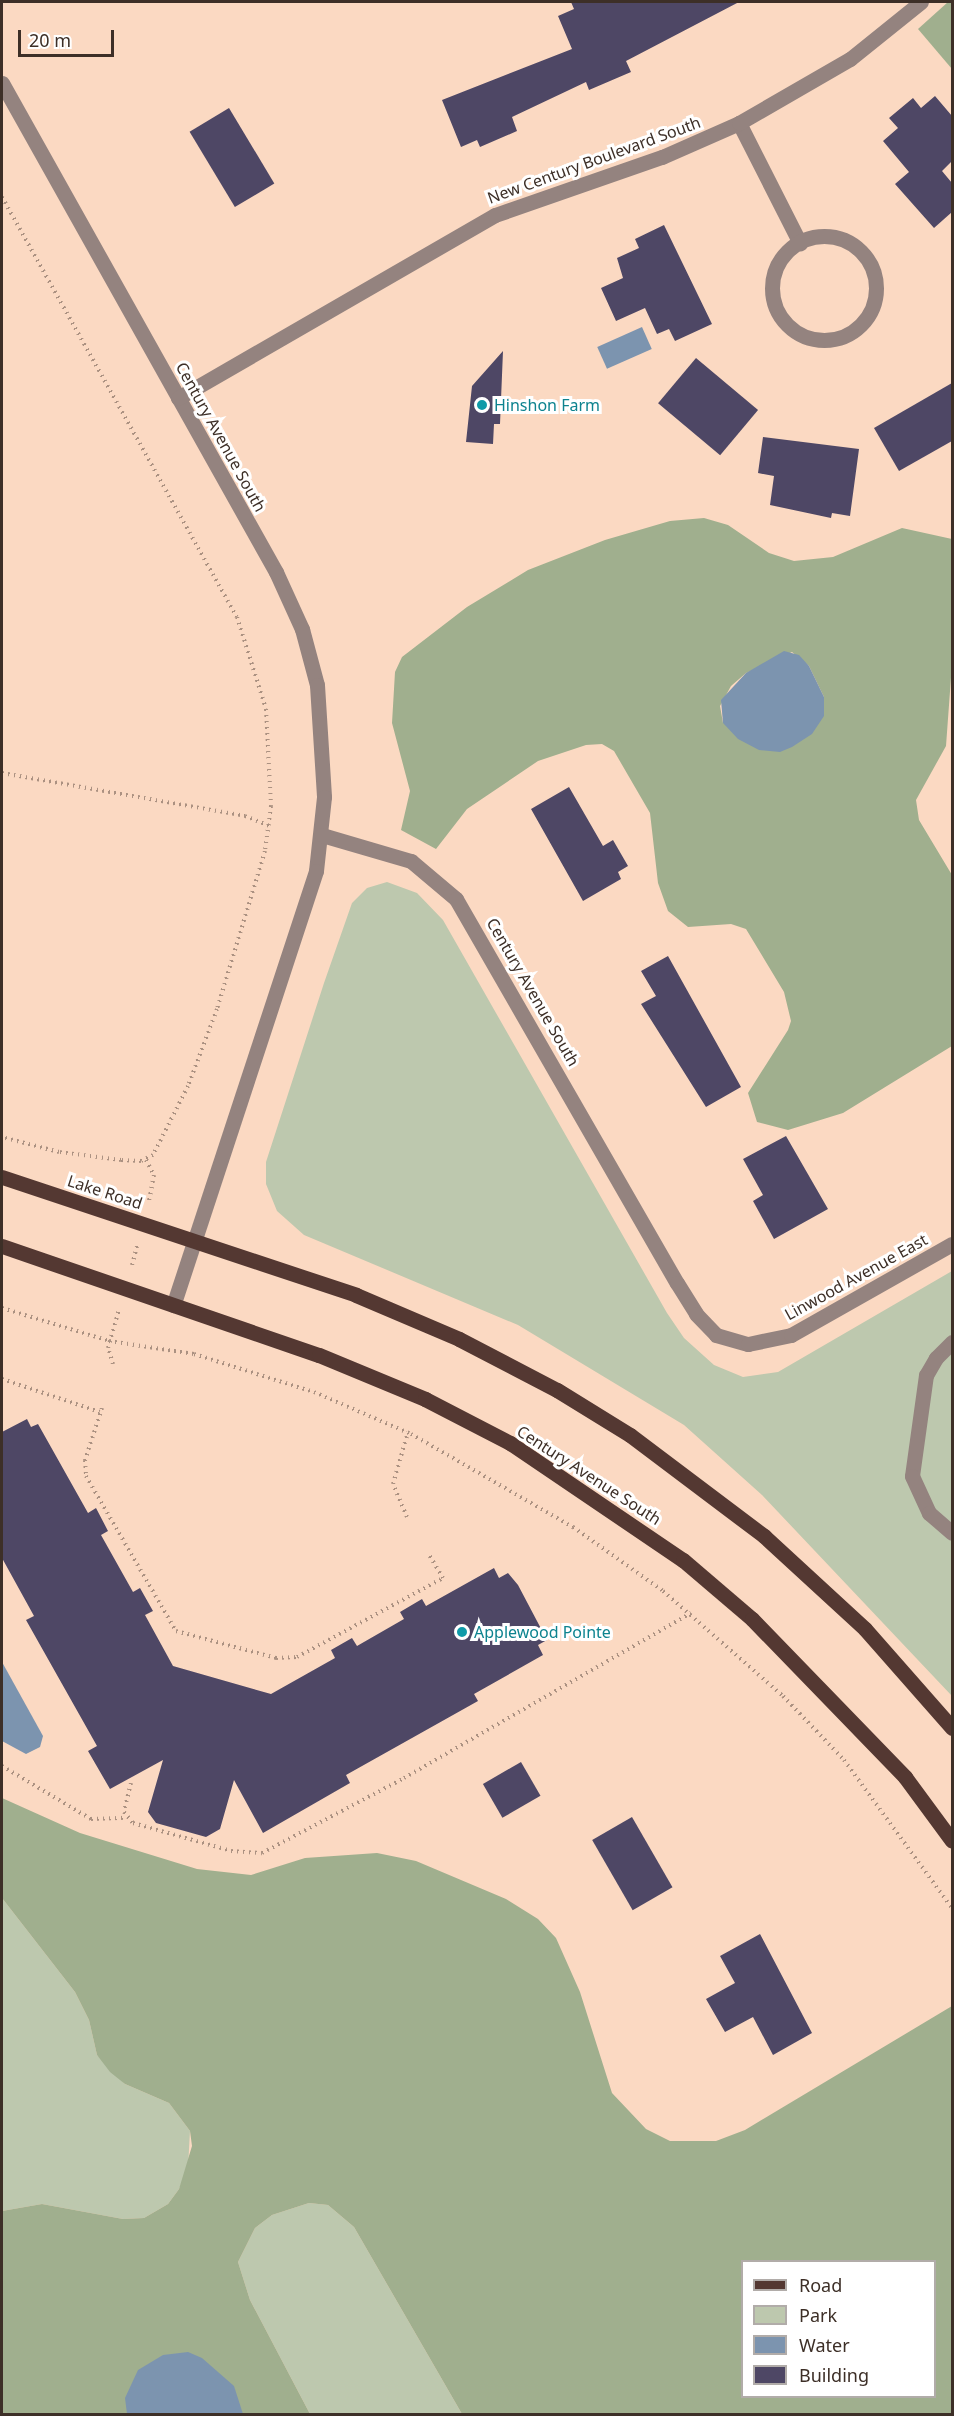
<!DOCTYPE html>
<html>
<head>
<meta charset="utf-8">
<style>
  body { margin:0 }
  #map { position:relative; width:954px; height:2416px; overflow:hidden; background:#fbd9c2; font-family:"Noto Sans",sans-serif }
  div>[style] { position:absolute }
  .green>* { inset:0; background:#bdc8ae }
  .forest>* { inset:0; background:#a0af8e }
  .water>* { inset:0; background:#7c94af; transform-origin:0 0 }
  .building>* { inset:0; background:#4e4765; transform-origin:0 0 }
  .path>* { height:4px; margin-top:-2px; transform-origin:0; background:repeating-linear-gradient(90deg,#ab9181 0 1.5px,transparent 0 6px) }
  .minor>* { height:15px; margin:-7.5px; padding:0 7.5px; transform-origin:7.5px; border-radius:7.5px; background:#94837f }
  .minor>.ring { margin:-7.5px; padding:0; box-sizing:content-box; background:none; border:15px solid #94837f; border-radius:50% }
  .major>* { height:15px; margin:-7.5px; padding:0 7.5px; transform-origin:7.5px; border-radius:7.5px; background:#543832 }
  .dots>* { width:16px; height:16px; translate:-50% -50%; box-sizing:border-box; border:3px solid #fff; border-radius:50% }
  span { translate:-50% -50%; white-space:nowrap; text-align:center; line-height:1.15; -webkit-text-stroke:6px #fff; paint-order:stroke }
  .street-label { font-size:16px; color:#3d2f27 }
  .culture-label { font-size:16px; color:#0d838f }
  .left { translate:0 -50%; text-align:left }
  .frame { position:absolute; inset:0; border:3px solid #3d2f27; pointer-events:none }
  .legend { position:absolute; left:741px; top:2260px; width:195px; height:138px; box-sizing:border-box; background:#fff; border:2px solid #b1aca9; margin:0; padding:8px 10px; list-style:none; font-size:18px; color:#3d2f27 }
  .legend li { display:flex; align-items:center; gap:12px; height:30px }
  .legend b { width:30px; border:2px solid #b1aca9 }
  .scale { position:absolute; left:18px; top:30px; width:96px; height:27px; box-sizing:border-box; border:3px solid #3d2f27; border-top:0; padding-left:8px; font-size:18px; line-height:21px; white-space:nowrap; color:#3d2f27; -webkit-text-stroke:4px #fff; paint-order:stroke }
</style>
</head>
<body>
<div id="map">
  <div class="green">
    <div style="clip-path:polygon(387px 882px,417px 893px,443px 920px,667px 1313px,684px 1338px,714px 1365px,743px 1377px,778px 1372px,952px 1271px,952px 1696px,762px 1495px,684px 1425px,518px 1325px,304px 1235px,277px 1211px,266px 1184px,266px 1162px,324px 983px,352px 903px,367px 888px)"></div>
    <div style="clip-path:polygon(2px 1898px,75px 1992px,89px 2020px,97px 2055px,125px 2084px,169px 2103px,190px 2131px,188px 2168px,179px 2189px,168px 2204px,144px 2218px,123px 2219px,42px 2204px,2px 2211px)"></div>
    <div style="clip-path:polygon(309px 2203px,328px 2205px,354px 2227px,462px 2414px,310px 2414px,250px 2300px,238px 2262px,255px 2228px,272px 2215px)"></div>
  </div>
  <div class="forest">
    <div style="clip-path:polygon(948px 2px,952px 2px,952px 69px,918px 29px)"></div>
    <div style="clip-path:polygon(evenodd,704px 518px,728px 525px,769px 553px,794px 561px,833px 557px,902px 528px,952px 539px,952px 664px,946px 746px,916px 800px,919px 820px,952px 875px,952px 1046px,843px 1113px,788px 1130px,757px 1122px,748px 1093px,788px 1030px,791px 1021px,784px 992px,746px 929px,731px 924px,688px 927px,668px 911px,658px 883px,650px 813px,614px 751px,602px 744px,586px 745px,538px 761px,467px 809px,436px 849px,401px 830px,410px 791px,392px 723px,395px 672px,402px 657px,467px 607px,528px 570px,605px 540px,670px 521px,704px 518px,792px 652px,809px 666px,824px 697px,723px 723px,720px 706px,731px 686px,746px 673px,792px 652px)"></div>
    <div style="clip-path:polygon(evenodd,2px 1798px,80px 1833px,197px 1869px,251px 1875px,305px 1858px,377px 1853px,416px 1861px,506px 1899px,538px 1919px,556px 1938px,580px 1992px,612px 2093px,646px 2129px,670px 2141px,716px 2141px,745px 2130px,952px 2006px,952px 2414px,462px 2414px,354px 2227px,328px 2205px,309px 2203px,272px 2215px,255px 2228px,238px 2262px,250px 2300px,310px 2414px,2px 2414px,2px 2211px,42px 2204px,123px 2219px,144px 2218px,168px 2204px,179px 2189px,192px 2146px,190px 2131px,169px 2103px,125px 2084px,110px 2072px,97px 2055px,89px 2020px,75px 1992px,2px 1898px,2px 1798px,742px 2262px,934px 2262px,934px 2396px,742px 2396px,742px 2262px)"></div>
  </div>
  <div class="water">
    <div style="left:642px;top:327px;width:24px;height:49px;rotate:66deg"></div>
    <div style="clip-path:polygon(784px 651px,799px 655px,809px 666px,824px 697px,824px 716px,812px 734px,792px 747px,780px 752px,759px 750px,738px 739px,723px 723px,721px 700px,746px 673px)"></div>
    <div style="clip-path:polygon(2px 1662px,43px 1736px,40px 1747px,26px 1754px,2px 1741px)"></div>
    <div style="clip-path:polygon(188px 2352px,202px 2358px,234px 2386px,243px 2414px,127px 2414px,125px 2398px,138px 2370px,163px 2355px)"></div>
  </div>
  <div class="building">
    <div style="clip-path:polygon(571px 2px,739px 2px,626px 61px,631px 72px,589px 90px,586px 82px,512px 117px,517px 131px,480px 147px,477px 140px,461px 147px,442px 100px,572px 49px,558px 16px,574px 9px)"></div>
    <div style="clip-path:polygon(935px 96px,952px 116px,952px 161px,942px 171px,952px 183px,952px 212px,934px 228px,895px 184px,909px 172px,883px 141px,898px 128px,889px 118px,913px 98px,921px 108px)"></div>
    <div style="left:229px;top:108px;width:88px;height:46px;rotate:59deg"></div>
    <div style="clip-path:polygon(664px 225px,712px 324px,675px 341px,669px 329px,657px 334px,645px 308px,616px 321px,601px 288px,623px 278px,617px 258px,639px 248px,635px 239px)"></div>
    <div style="clip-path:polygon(503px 351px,500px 424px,494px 424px,493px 444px,466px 442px,472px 386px)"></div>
    <div style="left:696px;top:358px;width:81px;height:59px;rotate:40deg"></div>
    <div style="clip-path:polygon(952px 383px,952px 441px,899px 471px,874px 428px)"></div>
    <div style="clip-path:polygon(763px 437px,859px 449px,850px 516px,832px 513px,831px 518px,770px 505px,774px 476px,758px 473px)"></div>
    <div style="clip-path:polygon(569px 787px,603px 846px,613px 840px,628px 866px,618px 872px,621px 879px,583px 901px,531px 809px)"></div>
    <div style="clip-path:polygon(668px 956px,741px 1087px,706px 1107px,641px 1004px,656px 996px,641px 971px)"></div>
    <div style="clip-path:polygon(786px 1136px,828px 1209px,774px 1239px,753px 1201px,763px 1195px,743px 1159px)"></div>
    <div style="clip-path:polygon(27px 1419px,31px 1427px,38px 1424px,88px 1513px,96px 1508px,108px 1531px,101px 1535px,133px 1592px,140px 1588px,153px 1611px,145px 1615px,173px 1666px,271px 1694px,335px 1658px,331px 1650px,352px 1638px,357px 1646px,404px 1619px,400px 1612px,422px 1599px,426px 1606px,494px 1568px,499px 1578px,508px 1573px,518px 1585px,547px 1640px,538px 1645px,543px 1655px,474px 1694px,478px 1701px,346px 1775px,350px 1783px,263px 1833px,234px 1780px,220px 1829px,206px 1837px,156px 1823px,148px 1812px,163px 1760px,110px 1789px,88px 1751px,97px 1746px,26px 1620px,34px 1616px,2px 1558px,2px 1432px)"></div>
    <div style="left:521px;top:1762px;width:39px;height:44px;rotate:60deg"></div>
    <div style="left:632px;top:1817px;width:81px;height:46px;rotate:60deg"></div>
    <div style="clip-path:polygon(760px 1934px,812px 2033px,773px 2055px,753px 2017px,725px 2032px,706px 1999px,735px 1983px,720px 1956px)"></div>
  </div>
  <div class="path">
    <div style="left:2px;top:197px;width:481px;rotate:60.8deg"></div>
    <div style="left:237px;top:617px;width:96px;rotate:72.5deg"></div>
    <div style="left:266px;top:709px;width:97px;rotate:87deg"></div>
    <div style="left:271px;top:806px;width:45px;rotate:97.6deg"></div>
    <div style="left:265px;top:851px;width:165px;rotate:106.9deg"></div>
    <div style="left:217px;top:1009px;width:82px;rotate:110.6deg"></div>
    <div style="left:188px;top:1086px;width:77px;rotate:116.9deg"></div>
    <div style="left:153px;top:1155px;width:13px;rotate:153deg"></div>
    <div style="left:141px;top:1161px;width:20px;rotate:-177deg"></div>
    <div style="left:121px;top:1160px;width:63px;rotate:-172.6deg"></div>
    <div style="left:59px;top:1152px;width:59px;rotate:-165.3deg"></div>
    <div style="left:2px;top:773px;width:247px;rotate:10deg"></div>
    <div style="left:245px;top:816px;width:27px;rotate:22deg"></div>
    <div style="left:146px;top:1160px;width:17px;rotate:62deg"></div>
    <div style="left:154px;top:1175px;width:26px;rotate:101deg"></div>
    <div style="left:132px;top:1265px;width:20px;rotate:-75deg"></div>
    <div style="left:2px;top:1308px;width:112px;rotate:17.1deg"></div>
    <div style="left:109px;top:1341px;width:86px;rotate:8.7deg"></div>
    <div style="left:194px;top:1354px;width:126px;rotate:17.6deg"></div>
    <div style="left:314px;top:1392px;width:106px;rotate:23.4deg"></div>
    <div style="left:411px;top:1434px;width:187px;rotate:29.9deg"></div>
    <div style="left:573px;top:1527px;width:110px;rotate:35.4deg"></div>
    <div style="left:663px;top:1591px;width:159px;rotate:41.2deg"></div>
    <div style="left:783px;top:1696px;width:88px;rotate:46.4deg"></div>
    <div style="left:844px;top:1760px;width:183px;rotate:53.9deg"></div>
    <div style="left:113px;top:1364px;width:17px;rotate:-107deg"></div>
    <div style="left:108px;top:1348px;width:40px;rotate:-74deg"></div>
    <div style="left:2px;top:1379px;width:103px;rotate:18.6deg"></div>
    <div style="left:102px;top:1408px;width:55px;rotate:108.1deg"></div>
    <div style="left:85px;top:1460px;width:16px;rotate:86deg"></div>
    <div style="left:86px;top:1476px;width:179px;rotate:59.9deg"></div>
    <div style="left:176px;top:1631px;width:104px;rotate:15.1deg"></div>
    <div style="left:276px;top:1658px;width:21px;rotate:-3deg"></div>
    <div style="left:297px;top:1657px;width:166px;rotate:-28.4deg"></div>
    <div style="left:443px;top:1578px;width:27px;rotate:-121deg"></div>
    <div style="left:407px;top:1517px;width:36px;rotate:-113deg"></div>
    <div style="left:393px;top:1484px;width:54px;rotate:-73.9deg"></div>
    <div style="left:2px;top:1766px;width:104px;rotate:30.8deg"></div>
    <div style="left:91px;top:1819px;width:35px;rotate:-2deg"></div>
    <div style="left:131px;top:1783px;width:30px;rotate:104deg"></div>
    <div style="left:124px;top:1812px;width:14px;rotate:51deg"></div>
    <div style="left:133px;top:1823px;width:102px;rotate:15.9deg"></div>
    <div style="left:231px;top:1851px;width:31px;rotate:4deg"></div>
    <div style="left:262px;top:1853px;width:161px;rotate:-27.8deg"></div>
    <div style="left:404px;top:1778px;width:331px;rotate:-29.9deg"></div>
  </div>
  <div class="minor">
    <div style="left:2px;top:83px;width:561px;rotate:60.74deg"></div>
    <div style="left:276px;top:572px;width:63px;rotate:65.5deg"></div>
    <div style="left:302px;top:629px;width:58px;rotate:75deg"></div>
    <div style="left:317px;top:685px;width:112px;rotate:86.4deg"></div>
    <div style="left:324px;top:797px;width:74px;rotate:96.2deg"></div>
    <div style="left:316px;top:871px;width:457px;rotate:108.2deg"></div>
    <div style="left:739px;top:123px;width:135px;rotate:63.1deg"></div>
    <div class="ring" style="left:772px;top:236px;width:89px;height:89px"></div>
    <div style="left:178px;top:398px;width:366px;rotate:-30deg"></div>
    <div style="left:495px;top:215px;width:177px;rotate:-19.2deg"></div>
    <div style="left:662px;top:157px;width:84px;rotate:-23.8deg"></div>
    <div style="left:739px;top:123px;width:128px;rotate:-30deg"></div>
    <div style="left:850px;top:59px;width:91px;rotate:-38.8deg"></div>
    <div style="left:322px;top:835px;width:93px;rotate:16.3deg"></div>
    <div style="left:411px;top:861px;width:59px;rotate:40.2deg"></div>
    <div style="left:456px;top:899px;width:443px;rotate:60.1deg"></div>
    <div style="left:677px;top:1283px;width:36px;rotate:58deg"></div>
    <div style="left:696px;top:1314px;width:29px;rotate:46deg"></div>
    <div style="left:716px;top:1335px;width:33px;rotate:16deg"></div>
    <div style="left:748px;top:1344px;width:44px;rotate:-11.8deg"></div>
    <div style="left:791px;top:1335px;width:185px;rotate:-29.5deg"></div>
    <div style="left:952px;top:1342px;width:23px;rotate:135deg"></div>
    <div style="left:936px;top:1358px;width:20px;rotate:120deg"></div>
    <div style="left:926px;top:1375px;width:102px;rotate:97.9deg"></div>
    <div style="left:912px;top:1476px;width:41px;rotate:65.3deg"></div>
    <div style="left:929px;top:1513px;width:30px;rotate:41deg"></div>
  </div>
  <div class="major">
    <div style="left:2px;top:1177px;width:373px;rotate:18.4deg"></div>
    <div style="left:356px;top:1295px;width:112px;rotate:23.1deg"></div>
    <div style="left:459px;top:1339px;width:110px;rotate:27.5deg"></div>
    <div style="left:557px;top:1390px;width:86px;rotate:31.7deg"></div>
    <div style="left:630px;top:1435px;width:168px;rotate:37deg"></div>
    <div style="left:764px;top:1536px;width:137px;rotate:42.6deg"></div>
    <div style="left:865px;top:1629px;width:132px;rotate:48.7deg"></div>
    <div style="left:2px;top:1246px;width:335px;rotate:19deg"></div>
    <div style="left:319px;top:1355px;width:115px;rotate:22.5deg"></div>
    <div style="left:425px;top:1399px;width:96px;rotate:27.4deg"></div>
    <div style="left:510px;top:1443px;width:209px;rotate:34.1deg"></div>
    <div style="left:683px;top:1560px;width:91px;rotate:40.5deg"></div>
    <div style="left:752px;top:1619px;width:220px;rotate:45.9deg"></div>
    <div style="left:905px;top:1777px;width:79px;rotate:53.7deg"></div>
  </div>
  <div class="dots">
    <div style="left:482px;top:405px;background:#0f9aa8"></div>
    <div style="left:462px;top:1632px;background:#0f9aa8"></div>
  </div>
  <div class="street-label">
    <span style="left:594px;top:160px;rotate:-20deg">New Century Boulevard South</span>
    <span style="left:221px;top:437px;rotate:61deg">Century Avenue South</span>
    <span style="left:533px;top:992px;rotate:60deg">Century Avenue South</span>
    <span style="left:105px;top:1192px;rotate:18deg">Lake Road</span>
    <span style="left:856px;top:1277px;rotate:-29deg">Linwood Avenue East</span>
    <span style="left:589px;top:1475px;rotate:33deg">Century Avenue South</span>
  </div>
  <div class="culture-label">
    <span class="left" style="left:494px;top:405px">Hinshon Farm</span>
    <span class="left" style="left:474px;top:1632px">Applewood Pointe</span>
  </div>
  <div class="frame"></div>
  <ul class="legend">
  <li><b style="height:8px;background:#543832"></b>Road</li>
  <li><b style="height:16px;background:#bdc8ae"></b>Park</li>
  <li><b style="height:16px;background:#7c94af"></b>Water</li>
  <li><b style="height:16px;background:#4e4765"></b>Building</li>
  </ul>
  <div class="scale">20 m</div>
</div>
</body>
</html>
